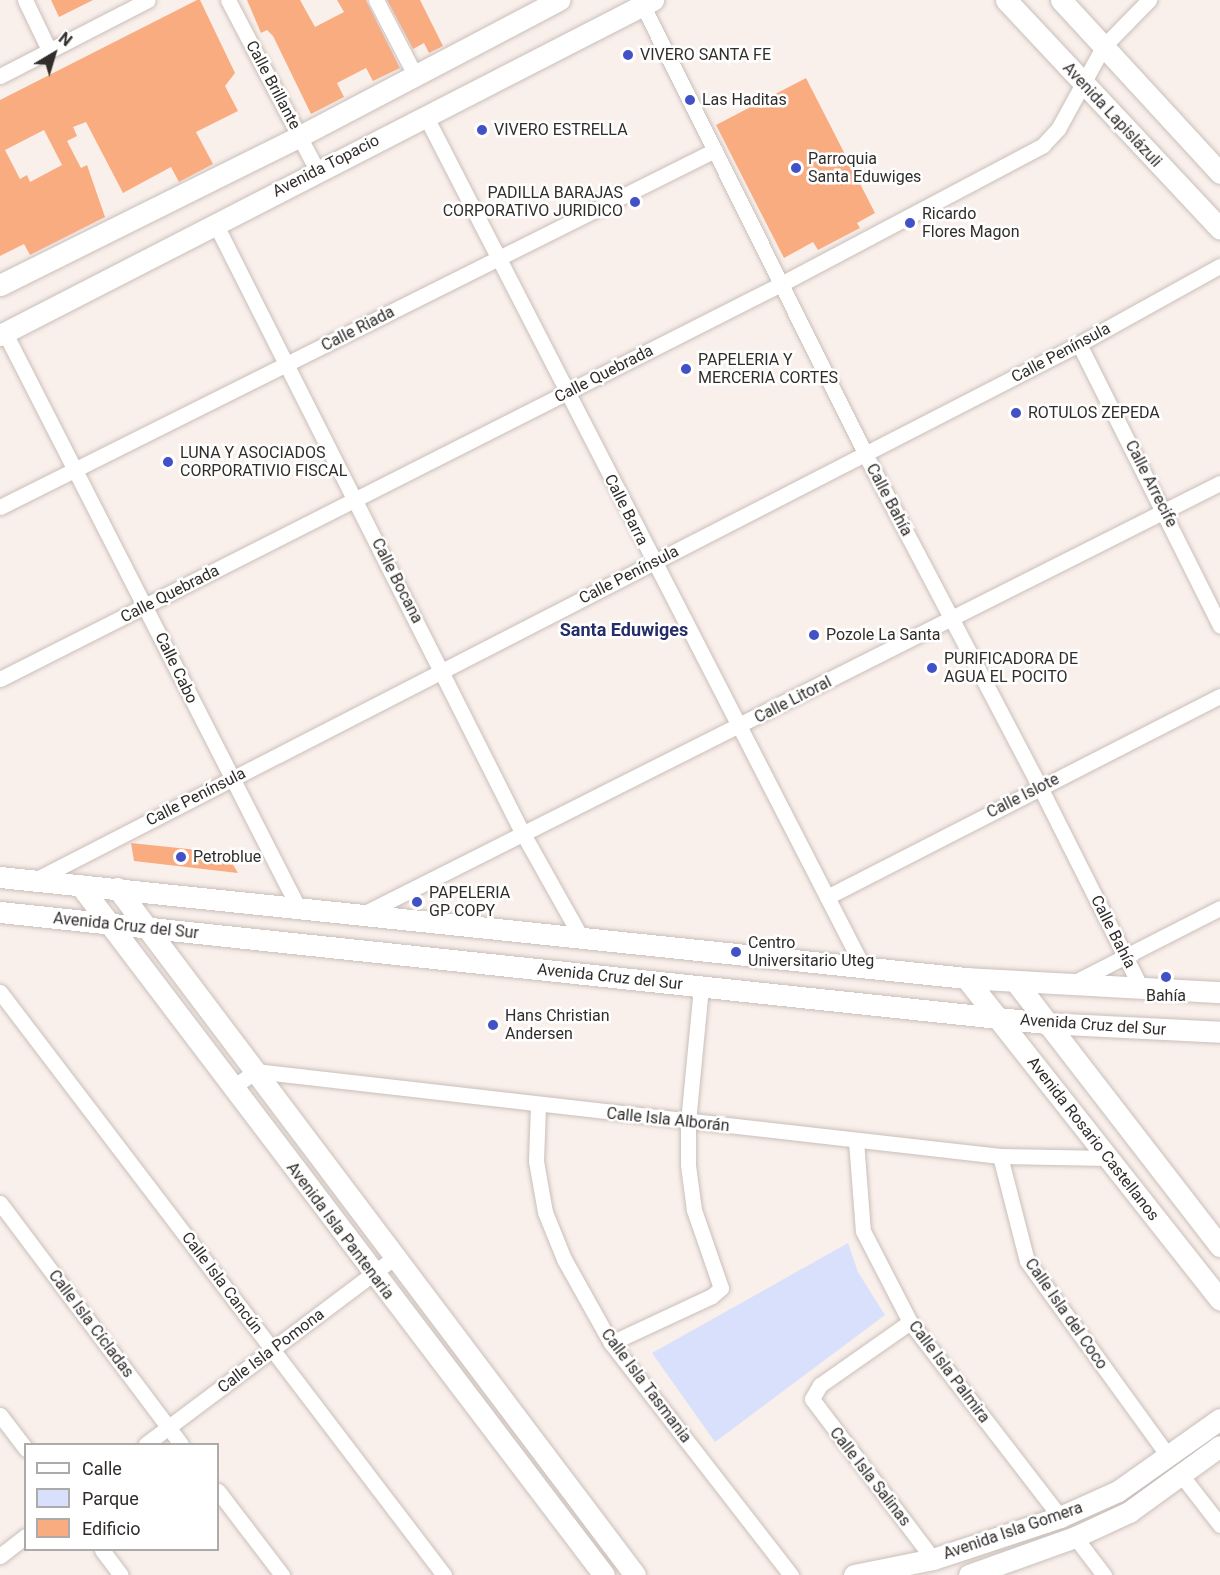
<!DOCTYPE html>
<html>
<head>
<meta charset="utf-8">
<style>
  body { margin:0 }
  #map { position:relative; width:1220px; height:1575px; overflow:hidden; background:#faf0eb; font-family:Roboto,sans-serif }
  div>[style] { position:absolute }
  .green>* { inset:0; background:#d8e0fc }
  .building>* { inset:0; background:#faac81 }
  .roads { filter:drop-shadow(0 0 2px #c9bfba) drop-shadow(0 0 2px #c9bfba) }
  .street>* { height:15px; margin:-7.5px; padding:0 7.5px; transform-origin:7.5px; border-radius:7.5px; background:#fff }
  .secondary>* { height:21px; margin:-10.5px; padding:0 10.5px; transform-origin:10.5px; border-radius:10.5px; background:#fff }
  .dots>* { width:16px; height:16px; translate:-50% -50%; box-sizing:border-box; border:3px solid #fff; border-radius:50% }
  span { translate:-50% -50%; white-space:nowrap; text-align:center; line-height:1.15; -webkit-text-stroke:5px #fff; paint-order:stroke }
  .poi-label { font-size:16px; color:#312d2b }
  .left { translate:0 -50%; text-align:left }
  .right { translate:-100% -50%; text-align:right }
  .street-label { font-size:16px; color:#312d2b }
  .neighbourhood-label { font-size:18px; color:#252e67; font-weight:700 }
  .legend { position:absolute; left:24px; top:1443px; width:195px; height:108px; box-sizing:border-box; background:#fff; border:2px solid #adabaa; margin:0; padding:8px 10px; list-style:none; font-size:18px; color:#312d2b }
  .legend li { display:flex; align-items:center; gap:12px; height:30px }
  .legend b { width:30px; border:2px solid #adabaa }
  .north { position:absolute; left:24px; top:24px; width:60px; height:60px; -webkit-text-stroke:4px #fff; paint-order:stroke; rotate:38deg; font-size:16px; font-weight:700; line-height:24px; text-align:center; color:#312d2b }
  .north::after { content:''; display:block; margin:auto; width:21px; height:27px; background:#312d2b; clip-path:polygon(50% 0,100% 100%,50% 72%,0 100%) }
</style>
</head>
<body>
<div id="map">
  <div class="green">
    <div style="clip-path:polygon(848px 1243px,858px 1272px,885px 1315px,715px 1442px,652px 1353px)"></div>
  </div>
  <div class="building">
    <div style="clip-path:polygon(51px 0,93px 0,59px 17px)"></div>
    <div style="clip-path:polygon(evenodd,197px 0,200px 0,235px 73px,225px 86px,238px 111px,196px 132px,213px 164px,179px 182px,171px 167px,123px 193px,86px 122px,73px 127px,77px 136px,67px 141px,81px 168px,87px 165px,105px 217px,30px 255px,24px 244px,0 256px,0 100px,197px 0,44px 130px,62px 165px,30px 182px,27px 175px,20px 179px,5px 150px,44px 130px)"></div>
    <div style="clip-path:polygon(247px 0,300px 0,315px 27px,344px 12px,337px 0,366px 0,400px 68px,373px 81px,366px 68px,337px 83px,344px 97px,311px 114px,273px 36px,267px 30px,261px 33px)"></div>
    <div style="clip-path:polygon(387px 0,420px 0,443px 46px,429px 53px,424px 43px,413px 49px)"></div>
    <div style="clip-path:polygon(806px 78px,875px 213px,857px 223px,860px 228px,818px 250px,813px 242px,784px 258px,716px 125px)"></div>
    <div style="clip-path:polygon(131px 843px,226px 853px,238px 873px,134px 861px)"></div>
  </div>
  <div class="roads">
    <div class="street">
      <div style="left:25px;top:0;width:55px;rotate:64.4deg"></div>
      <div style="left:228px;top:0;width:192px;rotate:62.4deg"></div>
      <div style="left:376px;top:0;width:85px;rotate:62.5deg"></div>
      <div style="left:643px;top:6px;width:500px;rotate:63.6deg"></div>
      <div style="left:865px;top:454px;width:376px;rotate:62.3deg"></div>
      <div style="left:1040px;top:787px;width:227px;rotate:63.3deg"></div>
      <div style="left:0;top:76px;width:166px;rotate:-27.2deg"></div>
      <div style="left:425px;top:115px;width:958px;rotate:62.79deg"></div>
      <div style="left:215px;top:223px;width:682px;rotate:63.25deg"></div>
      <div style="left:522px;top:832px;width:120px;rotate:60.7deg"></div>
      <div style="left:5px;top:333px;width:644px;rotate:62.96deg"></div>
      <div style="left:1079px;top:344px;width:315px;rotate:63.4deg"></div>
      <div style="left:0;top:507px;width:799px;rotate:-26.53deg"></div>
      <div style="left:0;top:679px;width:875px;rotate:-26.83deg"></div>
      <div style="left:781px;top:284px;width:297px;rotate:-27.9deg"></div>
      <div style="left:1043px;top:145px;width:22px;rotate:-47deg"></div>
      <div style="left:1058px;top:129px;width:94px;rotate:-61.2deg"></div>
      <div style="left:1103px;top:47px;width:66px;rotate:-45.6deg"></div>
      <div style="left:35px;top:880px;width:1174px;rotate:-27.18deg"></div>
      <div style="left:1079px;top:344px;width:161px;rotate:-29deg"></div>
      <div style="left:827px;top:897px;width:441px;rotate:-27.1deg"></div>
      <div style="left:365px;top:913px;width:957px;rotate:-26.7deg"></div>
      <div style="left:1073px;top:983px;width:165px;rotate:-27deg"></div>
      <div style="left:0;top:992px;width:733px;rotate:52.71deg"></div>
      <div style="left:232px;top:1088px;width:29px;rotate:-36deg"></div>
      <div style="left:255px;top:1071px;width:750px;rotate:6.51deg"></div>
      <div style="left:1000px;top:1156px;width:109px;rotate:1.1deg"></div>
      <div style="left:538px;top:1106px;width:55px;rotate:92.1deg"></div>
      <div style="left:536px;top:1161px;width:52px;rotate:80deg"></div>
      <div style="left:545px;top:1212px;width:51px;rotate:68deg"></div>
      <div style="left:564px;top:1259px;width:96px;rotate:60.8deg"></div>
      <div style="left:611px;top:1343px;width:294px;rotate:52.2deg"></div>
      <div style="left:856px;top:1141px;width:90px;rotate:85.6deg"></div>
      <div style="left:863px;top:1231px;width:102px;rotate:62.7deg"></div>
      <div style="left:910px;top:1322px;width:246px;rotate:52.4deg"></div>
      <div style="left:1000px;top:1156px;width:108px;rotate:75.6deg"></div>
      <div style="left:1027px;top:1261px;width:241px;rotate:54.1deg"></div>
      <div style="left:0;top:1203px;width:301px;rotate:53.1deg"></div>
      <div style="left:910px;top:1322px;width:110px;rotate:145deg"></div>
      <div style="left:820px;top:1385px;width:16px;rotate:120deg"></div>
      <div style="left:812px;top:1399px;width:201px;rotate:52.9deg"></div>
      <div style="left:611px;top:1343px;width:111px;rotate:-25deg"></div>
      <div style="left:712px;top:1296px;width:12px;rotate:-42deg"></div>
      <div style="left:721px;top:1288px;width:83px;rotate:-109.1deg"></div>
      <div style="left:694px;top:1210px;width:45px;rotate:-97.6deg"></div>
      <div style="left:688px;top:1165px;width:43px;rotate:-90deg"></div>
      <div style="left:688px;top:1122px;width:136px;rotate:-84.5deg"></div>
      <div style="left:0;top:1415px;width:43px;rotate:52.6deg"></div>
      <div style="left:146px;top:1444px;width:313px;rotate:-36.9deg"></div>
      <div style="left:1182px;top:1476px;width:62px;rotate:52.2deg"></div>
      <div style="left:218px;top:1491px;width:106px;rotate:52.7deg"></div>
      <div style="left:1075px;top:1537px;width:48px;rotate:52.7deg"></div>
      <div style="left:102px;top:1550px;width:31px;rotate:53deg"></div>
      <div style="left:0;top:1556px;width:33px;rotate:-38deg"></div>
    </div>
    <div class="secondary">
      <div style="left:1006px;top:0;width:313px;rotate:46.9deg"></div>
      <div style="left:1061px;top:0;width:235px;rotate:47.4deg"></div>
      <div style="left:0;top:285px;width:335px;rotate:-26.4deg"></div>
      <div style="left:300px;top:136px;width:293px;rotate:-27.7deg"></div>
      <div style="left:0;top:335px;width:734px;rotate:-27.16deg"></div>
      <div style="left:0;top:877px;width:971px;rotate:5.97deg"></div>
      <div style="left:966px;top:978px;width:254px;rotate:3.2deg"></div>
      <div style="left:80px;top:885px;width:866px;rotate:52.79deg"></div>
      <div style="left:117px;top:888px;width:860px;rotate:52.98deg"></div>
      <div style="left:0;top:912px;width:1051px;rotate:6.06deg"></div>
      <div style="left:1045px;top:1023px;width:175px;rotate:2.9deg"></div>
      <div style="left:966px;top:978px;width:410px;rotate:51.7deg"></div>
      <div style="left:1015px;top:981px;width:335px;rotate:52.3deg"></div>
      <div style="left:854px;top:1575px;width:81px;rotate:-11.4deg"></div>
      <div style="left:933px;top:1559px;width:134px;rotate:-18.3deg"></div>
      <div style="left:1060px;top:1517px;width:64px;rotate:-24.1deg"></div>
      <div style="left:1118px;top:1491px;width:125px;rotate:-35.2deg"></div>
      <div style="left:969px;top:1575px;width:113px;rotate:-19.7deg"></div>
      <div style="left:1075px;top:1537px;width:60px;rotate:-24.8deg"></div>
      <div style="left:1129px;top:1512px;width:112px;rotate:-36deg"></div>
    </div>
  </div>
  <div class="dots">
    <div style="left:628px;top:55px;background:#4251c5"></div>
    <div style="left:690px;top:100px;background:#4251c5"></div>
    <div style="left:482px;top:130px;background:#4251c5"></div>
    <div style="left:796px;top:168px;background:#4251c5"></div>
    <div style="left:635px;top:202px;background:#4251c5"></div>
    <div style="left:910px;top:223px;background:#4251c5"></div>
    <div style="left:686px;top:369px;background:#4251c5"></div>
    <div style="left:1016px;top:413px;background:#4251c5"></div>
    <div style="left:168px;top:462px;background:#4251c5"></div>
    <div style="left:814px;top:635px;background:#4251c5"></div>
    <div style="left:932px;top:668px;background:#4251c5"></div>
    <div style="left:181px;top:857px;background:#4251c5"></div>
    <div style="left:417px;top:902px;background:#4251c5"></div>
    <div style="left:736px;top:952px;background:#4251c5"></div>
    <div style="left:1166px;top:977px;background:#4251c5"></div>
    <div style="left:493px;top:1025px;background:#4251c5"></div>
  </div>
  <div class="poi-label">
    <span class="left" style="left:640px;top:55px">VIVERO SANTA FE</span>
    <span class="left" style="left:702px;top:100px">Las Haditas</span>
    <span class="left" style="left:494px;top:130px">VIVERO ESTRELLA</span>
    <span class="left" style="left:808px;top:168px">Parroquia<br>Santa Eduwiges</span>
    <span class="right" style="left:623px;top:202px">PADILLA BARAJAS<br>CORPORATIVO JURIDICO</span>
    <span class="left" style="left:922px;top:223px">Ricardo<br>Flores Magon</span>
    <span class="left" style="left:698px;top:369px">PAPELERIA Y<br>MERCERIA CORTES</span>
    <span class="left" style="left:1028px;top:413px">ROTULOS ZEPEDA</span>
    <span class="left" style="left:180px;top:462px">LUNA Y ASOCIADOS<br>CORPORATIVIO FISCAL</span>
    <span class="left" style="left:826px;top:635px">Pozole La Santa</span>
    <span class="left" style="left:944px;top:668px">PURIFICADORA DE<br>AGUA EL POCITO</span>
    <span class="left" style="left:193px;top:857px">Petroblue</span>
    <span class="left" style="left:429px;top:902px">PAPELERIA<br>GP COPY</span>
    <span class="left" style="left:748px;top:952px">Centro<br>Universitario Uteg</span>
    <span style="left:1166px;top:996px">Bahía</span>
    <span class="left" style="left:505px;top:1025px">Hans Christian<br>Andersen</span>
  </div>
  <div class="street-label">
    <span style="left:273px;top:85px;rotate:62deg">Calle Brillante</span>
    <span style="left:1112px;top:115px;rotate:47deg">Avenida Lapislázuli</span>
    <span style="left:326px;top:166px;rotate:-27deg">Avenida Topacio</span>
    <span style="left:358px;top:329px;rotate:-27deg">Calle Riada</span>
    <span style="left:1061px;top:353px;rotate:-28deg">Calle Península</span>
    <span style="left:604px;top:374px;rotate:-27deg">Calle Quebrada</span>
    <span style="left:1151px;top:484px;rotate:63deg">Calle Arrecife</span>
    <span style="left:889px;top:500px;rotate:62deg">Calle Bahía</span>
    <span style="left:626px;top:510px;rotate:63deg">Calle Barra</span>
    <span style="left:629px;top:575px;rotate:-27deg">Calle Península</span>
    <span style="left:397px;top:581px;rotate:63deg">Calle Bocana</span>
    <span style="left:170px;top:594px;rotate:-27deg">Calle Quebrada</span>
    <span style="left:176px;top:668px;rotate:64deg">Calle Cabo</span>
    <span style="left:793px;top:700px;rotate:-27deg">Calle Litoral</span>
    <span style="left:1023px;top:796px;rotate:-27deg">Calle Islote</span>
    <span style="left:196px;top:797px;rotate:-27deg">Calle Península</span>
    <span style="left:126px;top:926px;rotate:6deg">Avenida Cruz del Sur</span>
    <span style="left:1113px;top:932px;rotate:63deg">Calle Bahía</span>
    <span style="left:610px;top:977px;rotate:6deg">Avenida Cruz del Sur</span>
    <span style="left:1093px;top:1025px;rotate:4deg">Avenida Cruz del Sur</span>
    <span style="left:668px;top:1120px;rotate:6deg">Calle Isla Alborán</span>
    <span style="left:1093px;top:1139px;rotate:52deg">Avenida Rosario Castellanos</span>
    <span style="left:340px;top:1231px;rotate:53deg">Avenida Isla Pantenaria</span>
    <span style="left:222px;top:1283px;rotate:53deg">Calle Isla Cancún</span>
    <span style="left:1066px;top:1314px;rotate:55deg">Calle Isla del Coco</span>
    <span style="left:91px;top:1324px;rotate:53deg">Calle Isla Cícladas</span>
    <span style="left:271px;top:1351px;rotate:-37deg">Calle Isla Pomona</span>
    <span style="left:949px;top:1372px;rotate:53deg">Calle Isla Palmira</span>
    <span style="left:646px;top:1386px;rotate:53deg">Calle Isla Tasmania</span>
    <span style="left:870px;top:1477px;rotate:52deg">Calle Isla Salinas</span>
    <span style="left:1013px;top:1531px;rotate:-19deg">Avenida Isla Gomera</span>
  </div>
  <div class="neighbourhood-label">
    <span style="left:624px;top:630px">Santa Eduwiges</span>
  </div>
  <ul class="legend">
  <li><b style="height:8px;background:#fff"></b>Calle</li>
  <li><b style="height:16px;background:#d8e0fc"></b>Parque</li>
  <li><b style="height:16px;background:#faac81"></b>Edificio</li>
  </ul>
  <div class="north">N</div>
</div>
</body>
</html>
